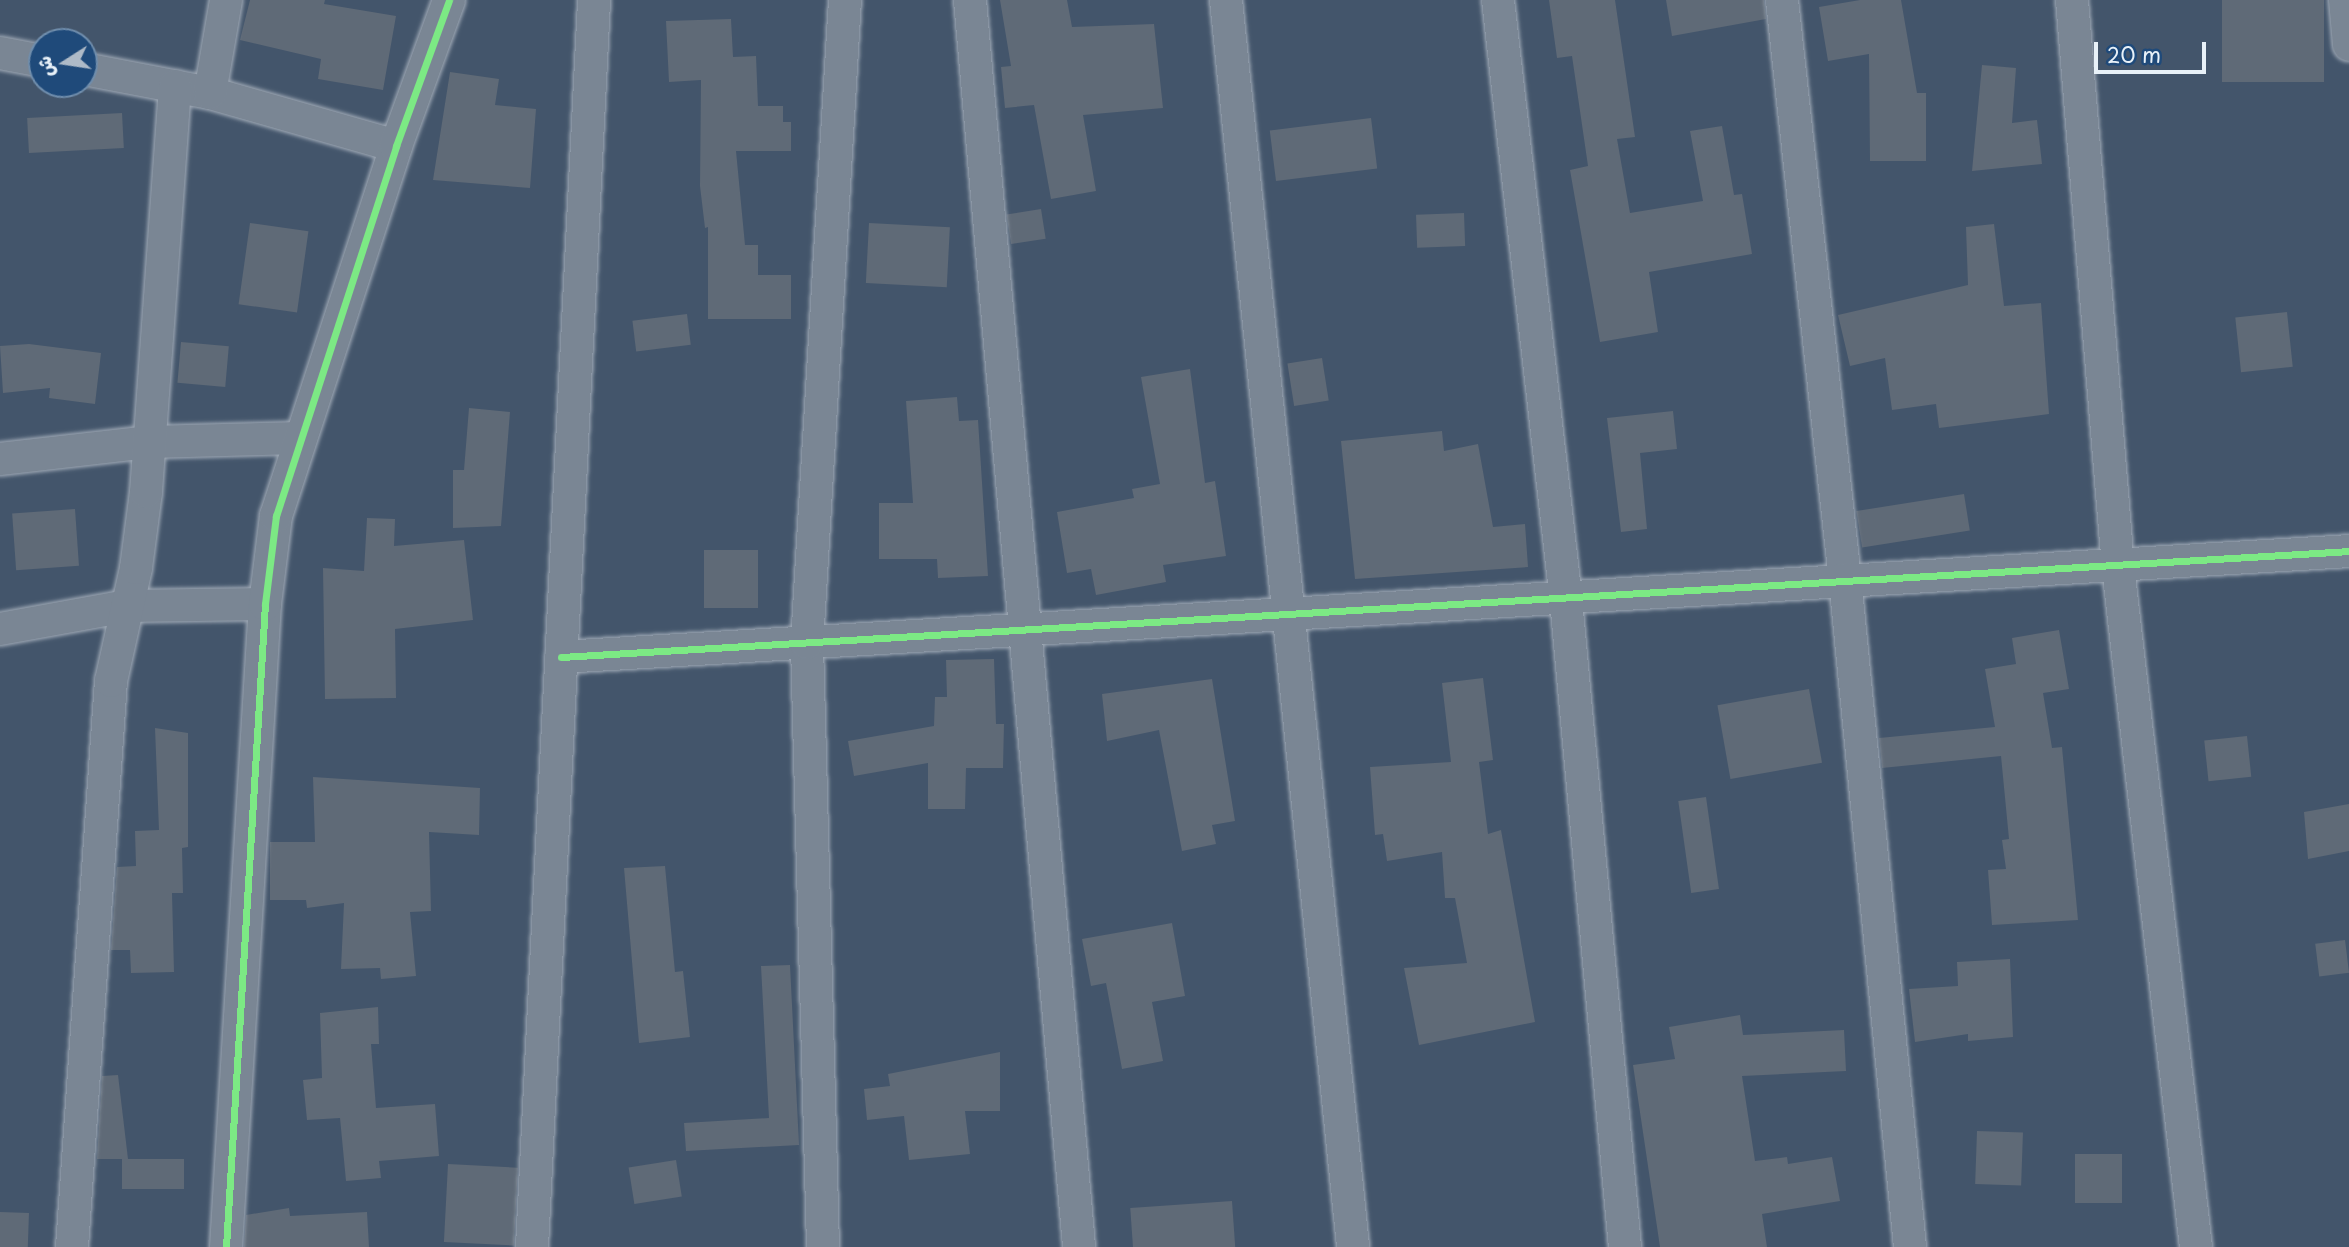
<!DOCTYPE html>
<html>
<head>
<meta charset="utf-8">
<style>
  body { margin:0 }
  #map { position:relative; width:2349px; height:1247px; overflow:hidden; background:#43556b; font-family:"Playpen Sans","Playpen Sans Arabic",sans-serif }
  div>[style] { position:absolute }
  .building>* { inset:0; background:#5f6a77; transform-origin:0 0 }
  .roads { filter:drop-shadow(0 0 2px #a0aab6) drop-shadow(0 0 2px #a0aab6) }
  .minor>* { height:32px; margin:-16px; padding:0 16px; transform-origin:16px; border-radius:16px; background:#7a8694 }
  .cycleway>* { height:7px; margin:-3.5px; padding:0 3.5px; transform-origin:3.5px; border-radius:3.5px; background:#7ce984 }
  span { translate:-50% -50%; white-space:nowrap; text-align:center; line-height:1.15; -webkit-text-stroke:6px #1f4a7a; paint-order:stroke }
  .north { position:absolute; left:28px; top:28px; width:70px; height:70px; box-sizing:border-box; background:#1f4a7a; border:2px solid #6f8dac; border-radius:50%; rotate:258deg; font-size:19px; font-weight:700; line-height:28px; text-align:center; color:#e8f1f8 }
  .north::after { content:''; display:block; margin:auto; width:24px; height:32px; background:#aebac7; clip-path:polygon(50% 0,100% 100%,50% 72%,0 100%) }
  .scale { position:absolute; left:2094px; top:42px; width:112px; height:32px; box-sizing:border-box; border:4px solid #e8f1f8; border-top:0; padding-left:9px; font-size:21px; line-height:24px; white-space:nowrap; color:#e8f1f8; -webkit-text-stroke:5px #1f4a7a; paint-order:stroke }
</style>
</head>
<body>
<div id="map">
  <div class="building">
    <div style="clip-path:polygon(250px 0,325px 0,324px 4px,396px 16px,383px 90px,318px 79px,321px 59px,240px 40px)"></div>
    <div style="clip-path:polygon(1000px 0,1067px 0,1072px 27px,1154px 24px,1163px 108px,1083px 115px,1096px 191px,1051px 199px,1034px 105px,1005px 108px,1001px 67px,1011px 66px)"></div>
    <div style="clip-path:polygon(1549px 0,1615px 0,1635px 137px,1617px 139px,1630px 213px,1703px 201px,1690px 131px,1722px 126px,1734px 195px,1742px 194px,1752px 254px,1649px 272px,1658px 332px,1600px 342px,1570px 170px,1588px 166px,1572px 56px,1557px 58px)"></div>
    <div style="clip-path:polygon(1666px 0,1764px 0,1766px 19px,1672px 36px)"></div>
    <div style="clip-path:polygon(1860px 0,1901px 0,1917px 93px,1926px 93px,1926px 161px,1870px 161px,1869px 54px,1828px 61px,1819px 7px)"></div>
    <div style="left:2222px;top:0;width:102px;height:82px"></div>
    <div style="clip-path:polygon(731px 19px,733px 57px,756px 56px,758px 106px,783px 106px,783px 122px,791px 122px,791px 151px,736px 151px,745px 245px,758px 245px,758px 275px,791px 275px,791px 319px,708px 319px,708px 227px,705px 228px,700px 186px,701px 80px,669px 82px,666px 21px)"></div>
    <div style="clip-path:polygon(1982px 65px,2016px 68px,2012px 123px,2037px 120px,2042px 164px,1972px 171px)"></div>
    <div style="clip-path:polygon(450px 72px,499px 79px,495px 105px,536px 109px,530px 188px,433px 180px)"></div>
    <div style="left:122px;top:113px;width:35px;height:95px;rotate:87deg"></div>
    <div style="left:1371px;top:118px;width:51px;height:102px;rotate:83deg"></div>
    <div style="left:1041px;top:209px;width:30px;height:35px;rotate:81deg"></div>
    <div style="left:1464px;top:213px;width:33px;height:48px;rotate:88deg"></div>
    <div style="left:250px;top:223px;width:59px;height:82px;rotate:8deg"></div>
    <div style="left:869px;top:223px;width:81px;height:60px;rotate:3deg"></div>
    <div style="clip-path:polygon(1994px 224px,2004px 306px,2041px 303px,2049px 414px,1939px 428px,1936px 404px,1892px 410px,1885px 358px,1850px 366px,1838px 315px,1968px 285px,1966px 227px)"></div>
    <div style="left:2287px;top:312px;width:55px;height:52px;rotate:84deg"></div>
    <div style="left:687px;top:314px;width:31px;height:55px;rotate:83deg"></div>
    <div style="left:181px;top:342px;width:48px;height:41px;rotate:5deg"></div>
    <div style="clip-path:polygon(29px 344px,101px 353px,95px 404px,49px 398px,50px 388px,3px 393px,0 346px)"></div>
    <div style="left:1322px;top:358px;width:43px;height:35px;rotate:81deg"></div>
    <div style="clip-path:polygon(1190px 369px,1205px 483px,1215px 481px,1226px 556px,1163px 565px,1166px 582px,1096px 595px,1091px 569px,1067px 573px,1057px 512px,1134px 498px,1132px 489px,1160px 484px,1141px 377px)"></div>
    <div style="clip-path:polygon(957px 397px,959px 421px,978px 420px,988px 576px,938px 578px,937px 559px,879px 559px,879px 503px,913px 503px,906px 401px)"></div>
    <div style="clip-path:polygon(469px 408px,510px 412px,501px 526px,453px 528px,453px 470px,464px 470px)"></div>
    <div style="clip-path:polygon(1673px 411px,1677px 449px,1640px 453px,1647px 529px,1621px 532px,1607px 418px)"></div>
    <div style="clip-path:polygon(1442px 431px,1444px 451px,1478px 444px,1493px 527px,1525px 524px,1528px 567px,1355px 579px,1341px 441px)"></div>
    <div style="left:1964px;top:494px;width:37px;height:109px;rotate:81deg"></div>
    <div style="left:75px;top:509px;width:57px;height:63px;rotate:86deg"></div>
    <div style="clip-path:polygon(367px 518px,395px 519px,394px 546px,464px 540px,473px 620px,395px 629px,396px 698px,325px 699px,323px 568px,364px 571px)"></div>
    <div style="left:704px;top:550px;width:54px;height:58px"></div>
    <div style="clip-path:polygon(2059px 630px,2069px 689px,2043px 693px,2052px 748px,2062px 747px,2078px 920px,1992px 925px,1988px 870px,2006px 869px,2002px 840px,2009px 839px,2001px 756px,1882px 768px,1879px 738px,1995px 727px,1985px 669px,2016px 664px,2012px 638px)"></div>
    <div style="clip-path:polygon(994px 659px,996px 724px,1004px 724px,1003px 768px,966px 768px,965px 809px,928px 809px,928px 763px,854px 776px,848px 741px,934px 726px,935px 697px,947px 697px,946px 660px)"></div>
    <div style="clip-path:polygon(1483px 678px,1493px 760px,1479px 762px,1488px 834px,1501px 830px,1535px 1022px,1419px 1045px,1404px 968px,1467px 963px,1455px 898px,1445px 898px,1442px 852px,1387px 861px,1383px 834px,1375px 835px,1370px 767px,1451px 762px,1442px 683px)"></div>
    <div style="clip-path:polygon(1212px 679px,1235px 821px,1212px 825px,1216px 844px,1182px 851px,1159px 730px,1107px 741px,1102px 694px)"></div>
    <div style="left:1809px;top:689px;width:75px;height:93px;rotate:80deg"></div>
    <div style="clip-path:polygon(155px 728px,188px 733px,188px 847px,182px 848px,183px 893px,172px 893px,174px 972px,131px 973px,130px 950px,111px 950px,117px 867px,136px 866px,135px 831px,159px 830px)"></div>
    <div style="left:2247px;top:736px;width:41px;height:43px;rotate:84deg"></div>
    <div style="clip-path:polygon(313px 777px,480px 788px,479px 835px,429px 832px,431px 911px,410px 912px,416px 976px,381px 979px,380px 968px,341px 969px,344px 903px,307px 908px,306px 900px,270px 900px,270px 842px,315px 842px)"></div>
    <div style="left:1706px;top:797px;width:93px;height:28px;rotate:82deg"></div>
    <div style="clip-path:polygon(2349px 804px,2349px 851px,2308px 859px,2304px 812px)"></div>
    <div style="clip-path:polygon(665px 866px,675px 972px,683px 971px,690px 1037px,639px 1043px,624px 868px)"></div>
    <div style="clip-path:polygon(1172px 923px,1185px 996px,1152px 1002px,1163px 1061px,1122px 1069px,1106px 983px,1091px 986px,1082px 939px)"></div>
    <div style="left:2345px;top:940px;width:33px;height:30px;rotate:83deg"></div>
    <div style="clip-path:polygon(2010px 959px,2013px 1037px,1968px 1041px,1968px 1034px,1915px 1042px,1909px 989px,1958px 986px,1957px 962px)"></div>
    <div style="clip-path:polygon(790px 965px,799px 1145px,686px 1151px,684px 1123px,769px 1118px,761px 966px)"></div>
    <div style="clip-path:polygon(378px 1007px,379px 1044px,371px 1044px,376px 1108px,435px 1104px,439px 1156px,379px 1161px,381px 1178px,346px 1181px,340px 1118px,307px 1120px,303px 1080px,322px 1078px,320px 1013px)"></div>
    <div style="clip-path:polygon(1740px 1015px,1743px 1035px,1844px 1030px,1846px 1071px,1742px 1076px,1755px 1161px,1787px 1157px,1788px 1164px,1832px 1157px,1840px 1201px,1762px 1214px,1767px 1247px,1660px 1247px,1633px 1065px,1675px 1059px,1669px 1027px)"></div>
    <div style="clip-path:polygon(1000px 1052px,1000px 1111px,965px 1111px,970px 1154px,909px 1160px,904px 1116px,867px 1120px,864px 1089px,890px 1086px,888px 1074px)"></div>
    <div style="clip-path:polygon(118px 1075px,128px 1159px,97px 1159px,102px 1076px)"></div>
    <div style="left:1977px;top:1131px;width:46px;height:53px;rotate:2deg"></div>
    <div style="left:2122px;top:1154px;width:49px;height:47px;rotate:90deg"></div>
    <div style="left:122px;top:1159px;width:62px;height:30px"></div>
    <div style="left:676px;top:1160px;width:37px;height:48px;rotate:81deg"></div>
    <div style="left:448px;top:1164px;width:70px;height:78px;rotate:3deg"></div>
    <div style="left:1232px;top:1201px;width:46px;height:102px;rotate:86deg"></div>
    <div style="clip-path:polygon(289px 1208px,290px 1216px,367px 1212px,369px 1247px,244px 1247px,246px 1215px)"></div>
    <div style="left:0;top:1212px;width:29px;height:35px;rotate:2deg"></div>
  </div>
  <div class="roads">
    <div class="minor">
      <div style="left:970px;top:0;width:1252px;rotate:85deg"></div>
      <div style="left:1226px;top:0;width:1253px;rotate:84.18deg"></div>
      <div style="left:1498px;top:0;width:604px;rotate:83.53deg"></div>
      <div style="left:1566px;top:600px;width:650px;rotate:84.79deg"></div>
      <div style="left:1782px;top:0;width:582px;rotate:83.79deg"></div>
      <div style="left:1845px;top:579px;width:671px;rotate:84.44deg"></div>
      <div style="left:2072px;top:0;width:569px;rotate:85.36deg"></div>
      <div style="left:2118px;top:567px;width:684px;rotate:83.46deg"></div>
      <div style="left:2345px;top:0;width:45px;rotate:84.9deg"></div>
      <div style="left:0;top:53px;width:43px;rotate:10.8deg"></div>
      <div style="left:84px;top:69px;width:128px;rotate:10.8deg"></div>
      <div style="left:210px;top:93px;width:193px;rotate:15.9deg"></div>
      <div style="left:210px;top:93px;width:94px;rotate:-80.2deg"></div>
      <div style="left:0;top:459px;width:151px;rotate:-6.5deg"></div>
      <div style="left:150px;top:442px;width:149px;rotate:-1.5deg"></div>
      <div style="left:0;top:629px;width:129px;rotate:-10.3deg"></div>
      <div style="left:127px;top:606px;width:138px;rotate:-0.8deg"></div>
      <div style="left:561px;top:657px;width:1791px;rotate:-3.39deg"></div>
      <div style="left:72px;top:1247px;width:567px;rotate:-86.06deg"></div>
      <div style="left:111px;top:681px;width:116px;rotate:-77.5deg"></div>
      <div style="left:136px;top:568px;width:77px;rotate:-82.5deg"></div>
      <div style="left:146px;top:492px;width:407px;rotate:-85.9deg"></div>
      <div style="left:226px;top:1247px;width:644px;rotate:-86.53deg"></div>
      <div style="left:265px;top:604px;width:89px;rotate:-82.9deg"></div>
      <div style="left:276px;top:516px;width:389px;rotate:-72deg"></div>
      <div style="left:396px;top:146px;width:155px;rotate:-70deg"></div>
      <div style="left:532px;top:1247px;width:1249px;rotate:-87.15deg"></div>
      <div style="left:823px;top:1247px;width:604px;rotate:-91.52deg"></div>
      <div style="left:807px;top:643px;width:644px;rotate:-86.62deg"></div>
    </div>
  </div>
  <div class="cycleway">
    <div style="left:561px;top:657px;width:1791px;rotate:-3.39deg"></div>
    <div style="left:226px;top:1247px;width:644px;rotate:-86.53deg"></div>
    <div style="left:265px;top:604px;width:89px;rotate:-82.9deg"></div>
    <div style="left:276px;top:516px;width:389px;rotate:-72deg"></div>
    <div style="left:396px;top:146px;width:155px;rotate:-70deg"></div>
  </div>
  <div class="north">ش</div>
  <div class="scale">20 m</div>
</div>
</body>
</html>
